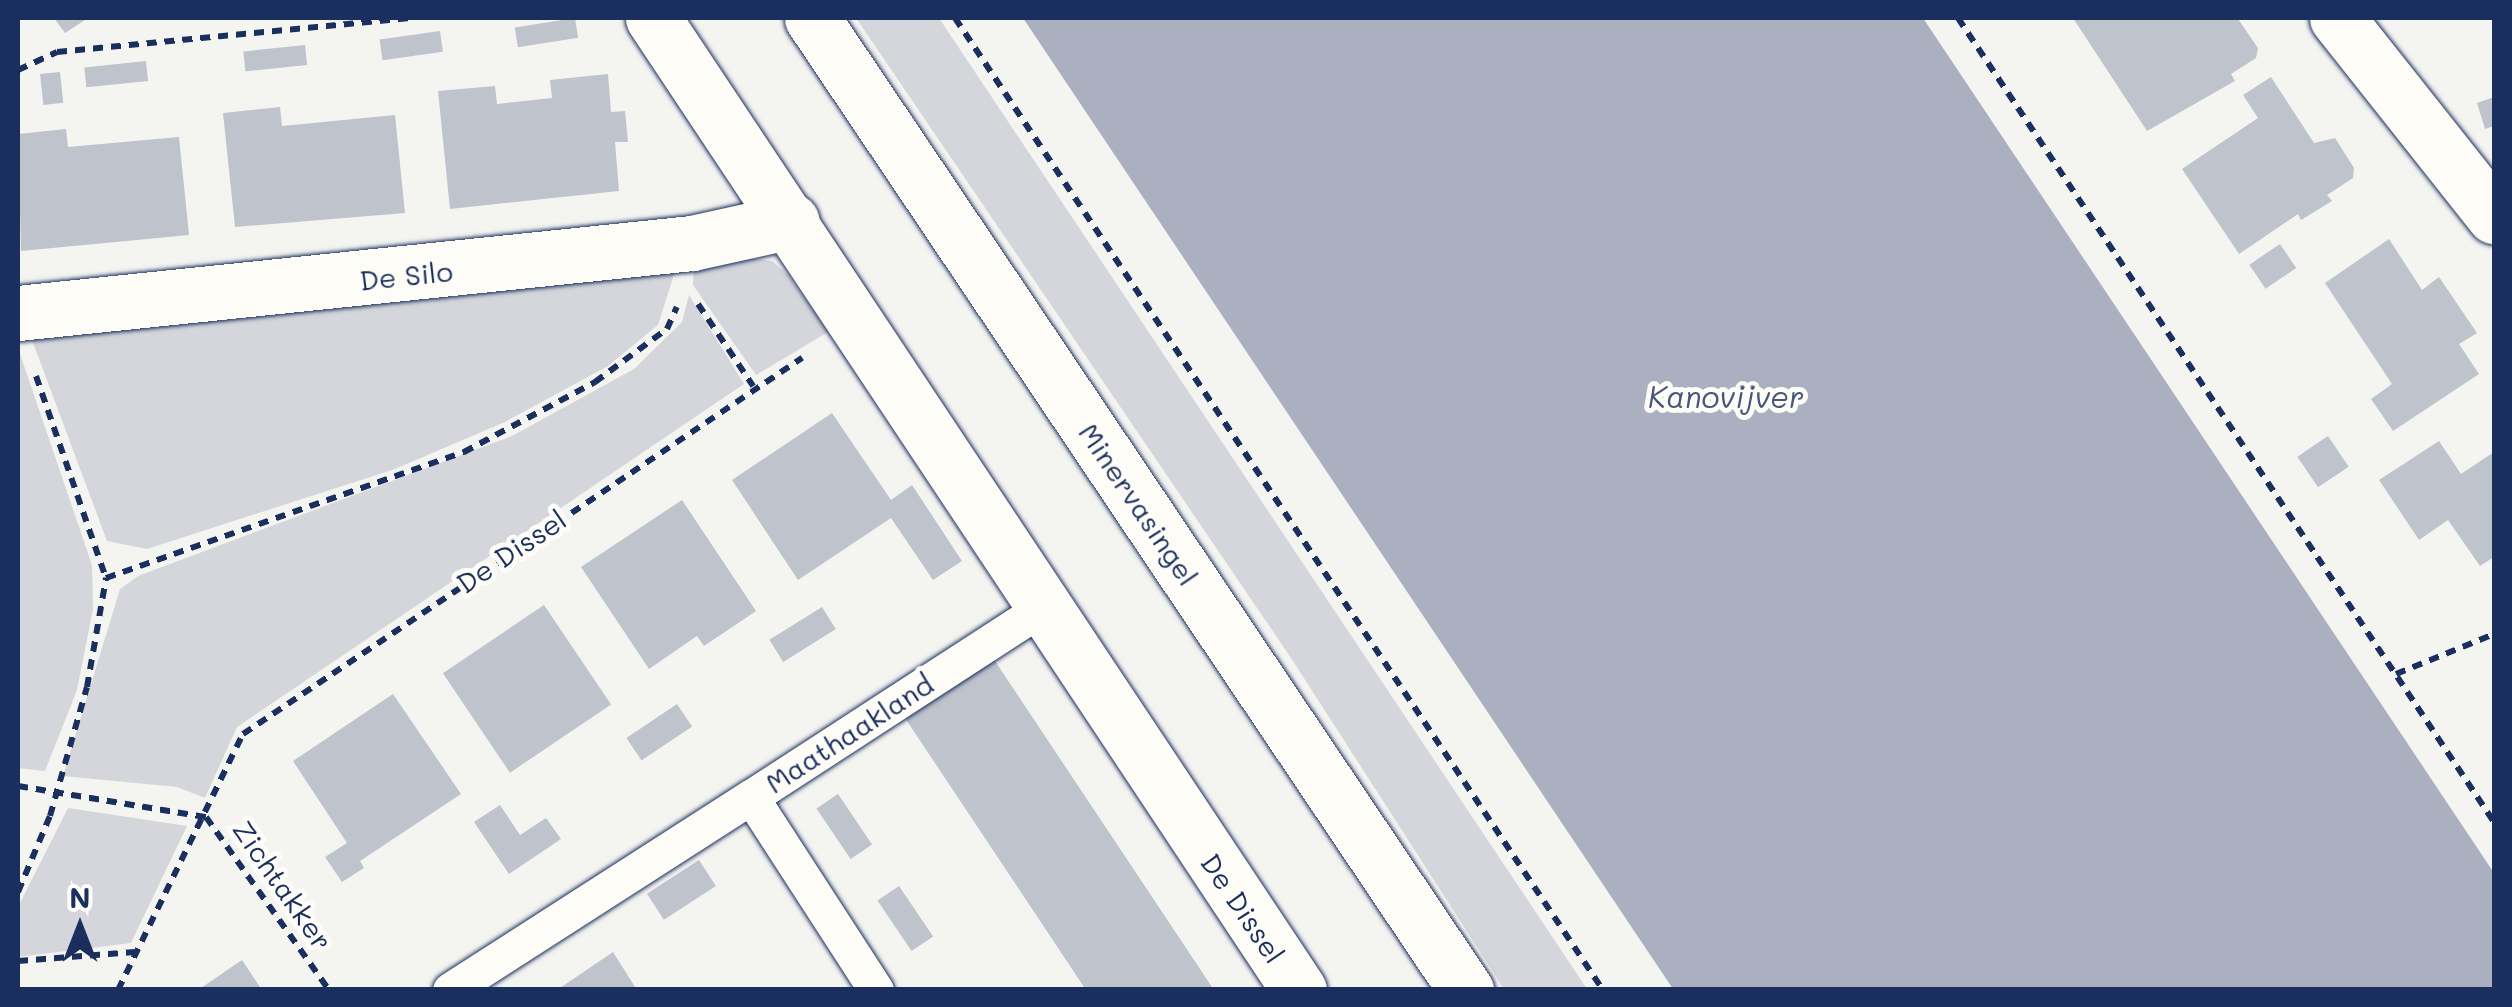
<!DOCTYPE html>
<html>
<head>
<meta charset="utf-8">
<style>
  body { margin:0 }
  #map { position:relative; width:2512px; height:1007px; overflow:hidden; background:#f4f4f1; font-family:Mali,sans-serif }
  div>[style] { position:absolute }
  .green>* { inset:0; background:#d4d6db }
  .water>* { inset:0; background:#aab0bf }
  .building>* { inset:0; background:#bfc3cc; transform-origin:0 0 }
  .path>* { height:6px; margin-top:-3px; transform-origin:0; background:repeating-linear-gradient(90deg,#1b2f5e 0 10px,transparent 0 18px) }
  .roads { filter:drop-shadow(0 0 2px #1b2f5e) drop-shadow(0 0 2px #1b2f5e) }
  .service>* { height:35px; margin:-17.5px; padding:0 17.5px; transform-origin:17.5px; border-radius:17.5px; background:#fdfcf7 }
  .minor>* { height:55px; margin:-27.5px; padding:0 27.5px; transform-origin:27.5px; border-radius:27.5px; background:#fdfcf7 }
  .tertiary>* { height:55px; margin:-27.5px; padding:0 27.5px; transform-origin:27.5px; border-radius:27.5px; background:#fdfcf7 }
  span { translate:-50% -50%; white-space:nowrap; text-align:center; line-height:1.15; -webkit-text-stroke:10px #fdfcf7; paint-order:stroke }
  .street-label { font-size:28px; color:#1b2f5e }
  .water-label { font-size:30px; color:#46567b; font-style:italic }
  .frame { position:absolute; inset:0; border:20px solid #1b2f5e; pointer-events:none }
  .north { position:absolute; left:30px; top:877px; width:100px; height:100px; -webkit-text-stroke:8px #fdfcf7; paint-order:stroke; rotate:0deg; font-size:28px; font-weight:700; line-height:40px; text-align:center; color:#1b2f5e }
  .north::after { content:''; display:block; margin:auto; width:35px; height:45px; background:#1b2f5e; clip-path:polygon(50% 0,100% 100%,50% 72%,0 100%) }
</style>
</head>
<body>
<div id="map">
  <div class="green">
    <div style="clip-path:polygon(856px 18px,939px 18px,1587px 989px,1504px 989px,1291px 658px)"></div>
    <div style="clip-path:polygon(749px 258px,772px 261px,788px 275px,828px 332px,756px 375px,693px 285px,694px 265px)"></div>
    <div style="clip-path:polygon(676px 268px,658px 325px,608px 366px,505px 422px,395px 469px,147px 549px,107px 541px,29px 332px)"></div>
    <div style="clip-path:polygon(689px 295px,744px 384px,237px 727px,205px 798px,177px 787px,63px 776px,120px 589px,138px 576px,512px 436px,634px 369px,682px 322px)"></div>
    <div style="clip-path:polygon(18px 348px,92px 565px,93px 609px,77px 690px,45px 771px,18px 768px)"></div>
    <div style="clip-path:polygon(68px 808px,187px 826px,131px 943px,18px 957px,18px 907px)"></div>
  </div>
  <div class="water">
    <div style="clip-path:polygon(1023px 18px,1923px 18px,2494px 873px,2494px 989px,1673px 989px)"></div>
  </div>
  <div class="building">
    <div style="clip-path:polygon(54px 18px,88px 18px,65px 33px)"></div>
    <div style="left:575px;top:18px;width:20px;height:61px;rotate:81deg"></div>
    <div style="clip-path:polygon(2073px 18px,2238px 19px,2258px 48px,2256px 58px,2231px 74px,2235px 81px,2147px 131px)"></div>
    <div style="left:440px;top:31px;width:21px;height:61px;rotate:82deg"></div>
    <div style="left:305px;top:45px;width:20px;height:62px;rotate:84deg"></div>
    <div style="left:146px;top:61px;width:20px;height:62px;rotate:84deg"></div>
    <div style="left:60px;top:72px;width:31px;height:20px;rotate:84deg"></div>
    <div style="clip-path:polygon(608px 74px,611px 112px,625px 111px,628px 142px,615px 142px,619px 191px,450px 209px,438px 91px,495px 86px,497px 104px,552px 98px,550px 80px)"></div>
    <div style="clip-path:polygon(2271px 77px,2314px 143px,2335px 138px,2354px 168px,2353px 178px,2327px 195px,2332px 201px,2301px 220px,2298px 214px,2239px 254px,2182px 169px,2258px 118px,2243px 95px)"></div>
    <div style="clip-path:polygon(2494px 97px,2494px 126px,2485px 129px,2477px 103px)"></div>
    <div style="clip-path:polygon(280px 107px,282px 126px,395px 115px,405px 213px,235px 227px,223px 113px)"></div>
    <div style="clip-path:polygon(66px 129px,68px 147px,179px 137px,189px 235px,21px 251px,18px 134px)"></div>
    <div style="clip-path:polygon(2389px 239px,2422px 290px,2439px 277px,2477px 333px,2459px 344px,2479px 374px,2393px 431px,2371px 399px,2392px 384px,2325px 283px)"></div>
    <div style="left:2280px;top:244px;width:29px;height:37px;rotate:56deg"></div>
    <div style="clip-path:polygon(832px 413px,891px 500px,912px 485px,962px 561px,933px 580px,891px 518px,798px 580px,732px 480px)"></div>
    <div style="left:2328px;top:436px;width:37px;height:37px;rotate:56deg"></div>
    <div style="clip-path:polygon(2439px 441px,2461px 474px,2494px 452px,2494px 557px,2480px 566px,2448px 520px,2419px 540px,2379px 480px)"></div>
    <div style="clip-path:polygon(682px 500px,756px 611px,704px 646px,697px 636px,649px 669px,581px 567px)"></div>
    <div style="left:544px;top:605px;width:120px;height:122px;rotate:56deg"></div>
    <div style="left:822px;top:607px;width:26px;height:62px;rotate:58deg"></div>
    <div style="clip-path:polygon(993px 658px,1214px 990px,1086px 990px,905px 718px)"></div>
    <div style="clip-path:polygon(393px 694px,461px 794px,360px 861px,364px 868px,342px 882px,325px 857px,347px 843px,293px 761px)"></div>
    <div style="left:677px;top:704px;width:27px;height:61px;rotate:56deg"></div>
    <div style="left:838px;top:794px;width:61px;height:26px;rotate:56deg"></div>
    <div style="clip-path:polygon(500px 805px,520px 835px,546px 818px,561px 839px,509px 874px,474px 822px)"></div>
    <div style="left:699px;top:860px;width:31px;height:62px;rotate:57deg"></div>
    <div style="left:899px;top:886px;width:61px;height:26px;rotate:56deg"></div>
    <div style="clip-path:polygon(613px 952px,637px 990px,557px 990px)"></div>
    <div style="clip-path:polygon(242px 960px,262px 990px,198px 990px)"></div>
  </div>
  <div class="path">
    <div style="left:955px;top:18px;width:1168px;rotate:56.31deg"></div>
    <div style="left:1958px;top:18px;width:966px;rotate:56.31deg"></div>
    <div style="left:18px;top:70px;width:43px;rotate:-24.8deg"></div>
    <div style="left:57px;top:52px;width:357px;rotate:-5.5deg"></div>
    <div style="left:698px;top:304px;width:99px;rotate:56.1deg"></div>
    <div style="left:36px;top:376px;width:214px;rotate:70.9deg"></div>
    <div style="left:2396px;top:674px;width:106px;rotate:-22.2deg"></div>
    <div style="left:18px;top:786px;width:191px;rotate:9.4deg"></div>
    <div style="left:206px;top:817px;width:212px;rotate:54.6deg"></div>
    <div style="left:18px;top:892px;width:82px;rotate:-67.2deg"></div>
    <div style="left:50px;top:816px;width:134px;rotate:-74deg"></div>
    <div style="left:87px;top:687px;width:111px;rotate:-80.1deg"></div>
    <div style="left:106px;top:578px;width:380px;rotate:-19.4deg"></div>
    <div style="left:464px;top:452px;width:149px;rotate:-28.1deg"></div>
    <div style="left:595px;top:382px;width:89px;rotate:-36.4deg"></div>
    <div style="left:667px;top:329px;width:24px;rotate:-66deg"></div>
    <div style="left:18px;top:961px;width:117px;rotate:-4.4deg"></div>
    <div style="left:118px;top:990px;width:285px;rotate:-64deg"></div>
    <div style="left:243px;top:734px;width:674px;rotate:-33.93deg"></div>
  </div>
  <div class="roads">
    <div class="service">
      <div style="left:450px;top:990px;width:358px;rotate:-32.7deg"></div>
      <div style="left:876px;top:990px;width:230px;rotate:-122.9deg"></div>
      <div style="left:751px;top:797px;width:345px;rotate:-33deg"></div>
    </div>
    <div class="minor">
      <div style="left:653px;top:18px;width:1167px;rotate:56.39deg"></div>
      <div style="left:2337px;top:18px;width:253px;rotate:51.6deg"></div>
      <div style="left:18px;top:313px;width:678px;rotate:-5.93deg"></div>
      <div style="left:692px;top:243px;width:102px;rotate:-12.4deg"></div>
    </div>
    <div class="tertiary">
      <div style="left:812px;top:18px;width:1172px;rotate:56.07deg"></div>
    </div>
  </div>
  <div class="street-label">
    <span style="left:406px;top:275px;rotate:-6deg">De Silo</span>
    <span style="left:1139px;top:504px;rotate:56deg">Minervasingel</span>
    <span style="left:511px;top:551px;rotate:-34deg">De Dissel</span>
    <span style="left:849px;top:733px;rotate:-33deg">Maathaakland</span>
    <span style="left:283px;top:885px;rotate:55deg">Zichtakker</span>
    <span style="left:1243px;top:908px;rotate:56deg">De Dissel</span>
  </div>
  <div class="water-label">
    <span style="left:1726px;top:396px">Kanovijver</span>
  </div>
  <div class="frame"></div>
  <div class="north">N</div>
</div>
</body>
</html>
